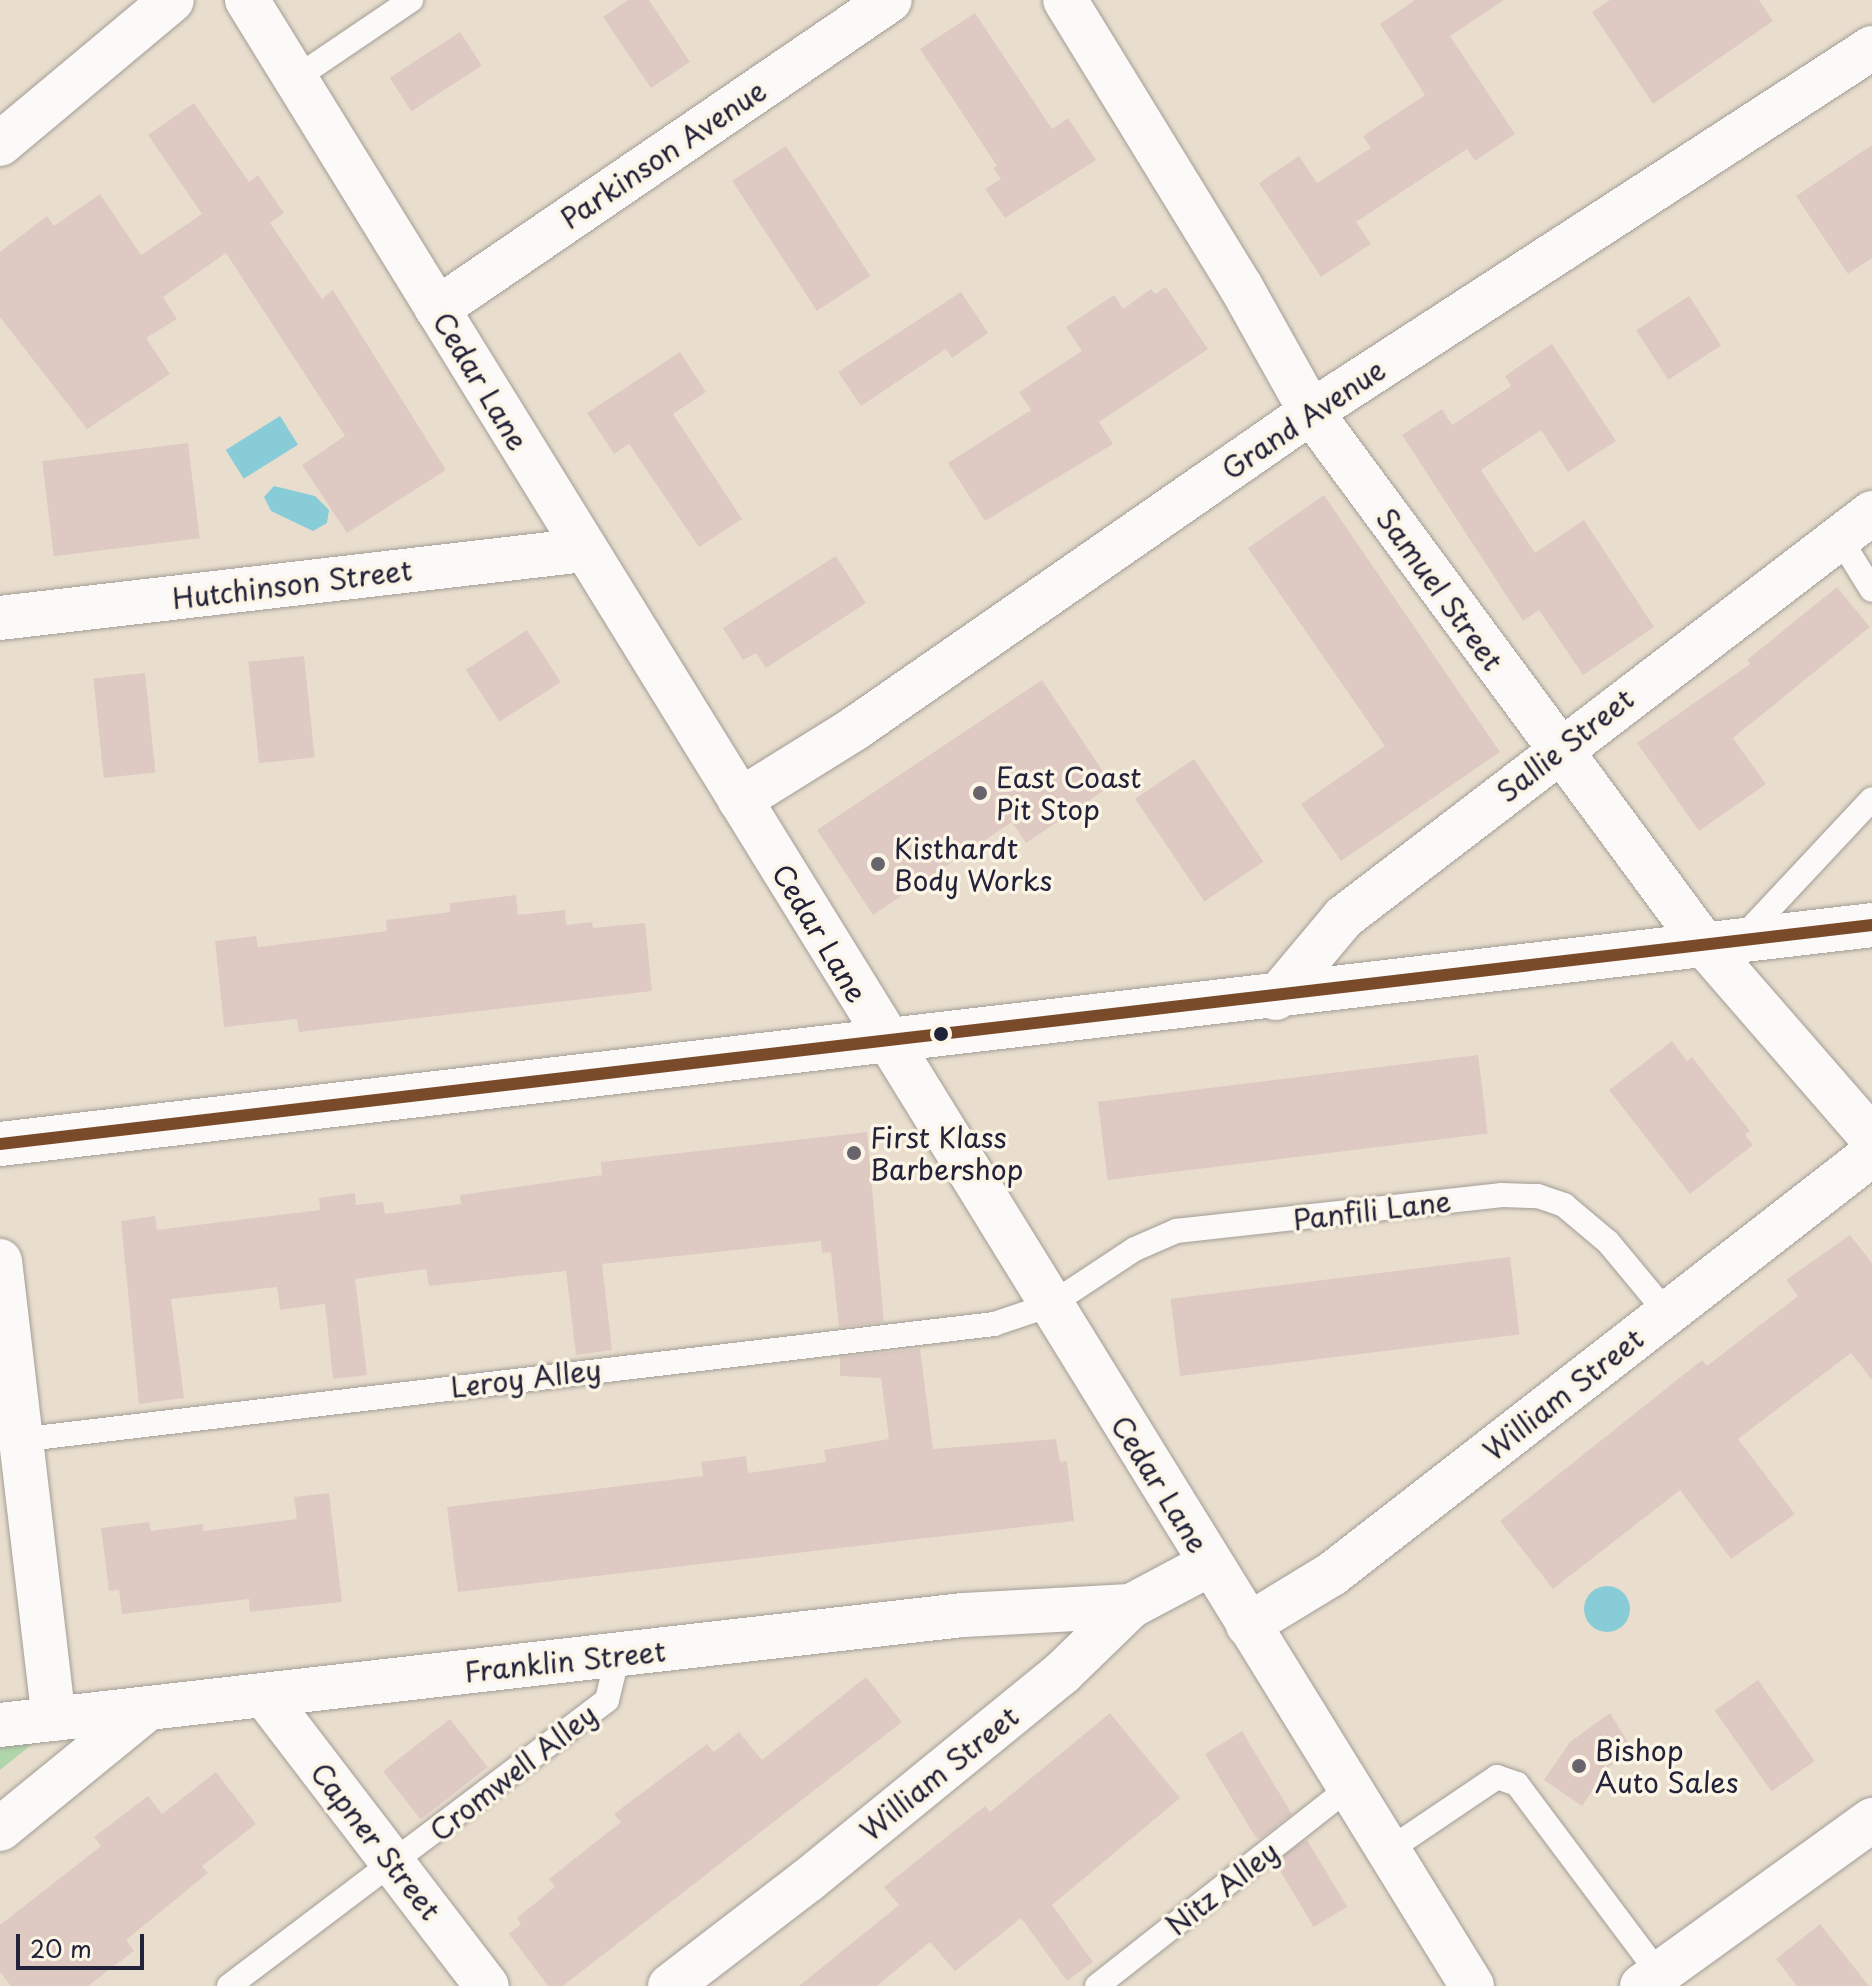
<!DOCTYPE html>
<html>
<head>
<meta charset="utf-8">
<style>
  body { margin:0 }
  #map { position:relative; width:1872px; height:1986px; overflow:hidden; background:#e9dece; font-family:"Playpen Sans",sans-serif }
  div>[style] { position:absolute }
  .green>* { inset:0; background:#b0d5aa }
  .water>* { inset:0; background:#88ccd7; transform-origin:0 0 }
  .round { border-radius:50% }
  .building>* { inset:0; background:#decac3; transform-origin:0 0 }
  .roads { filter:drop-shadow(0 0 2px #a39d96) drop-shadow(0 0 2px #a39d96) }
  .lane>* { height:24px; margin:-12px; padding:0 12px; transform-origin:12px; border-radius:12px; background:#fcfaf8 }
  .street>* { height:44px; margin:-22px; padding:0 22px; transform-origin:22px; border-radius:22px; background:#fcfaf8 }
  .secondary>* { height:44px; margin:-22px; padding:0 22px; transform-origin:22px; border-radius:22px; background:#fcfaf8 }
  .bus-1>* { height:12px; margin:-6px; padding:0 6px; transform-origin:6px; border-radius:6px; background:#7a4b2a }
  .dots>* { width:22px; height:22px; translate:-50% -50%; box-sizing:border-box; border:4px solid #fcf5e5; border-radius:50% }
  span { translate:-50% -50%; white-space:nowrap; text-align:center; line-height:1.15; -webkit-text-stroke:7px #fcf5e5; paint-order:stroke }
  .street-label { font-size:28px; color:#22223b }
  .poi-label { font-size:28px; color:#22223b }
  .left { translate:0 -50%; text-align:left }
  .scale { position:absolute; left:16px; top:1934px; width:128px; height:36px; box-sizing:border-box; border:4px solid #22223b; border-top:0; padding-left:10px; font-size:24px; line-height:28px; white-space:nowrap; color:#22223b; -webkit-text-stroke:6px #fcf5e5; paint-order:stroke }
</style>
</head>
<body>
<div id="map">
  <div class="green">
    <div style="clip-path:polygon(41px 1737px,0 1770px,0 1743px)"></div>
  </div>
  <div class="water">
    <div style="left:280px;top:416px;width:34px;height:64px;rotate:58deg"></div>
    <div style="clip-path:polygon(274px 486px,315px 496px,329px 510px,327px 523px,313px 531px,271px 511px,264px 497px)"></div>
    <div class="round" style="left:1584px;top:1586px;width:46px;height:46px"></div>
  </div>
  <div class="building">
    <div style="clip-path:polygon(628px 0,649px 0,690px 62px,651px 88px,603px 17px)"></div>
    <div style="clip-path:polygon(1415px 0,1504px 0,1450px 36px,1515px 134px,1475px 161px,1467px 149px,1356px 222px,1371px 244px,1321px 277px,1259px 183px,1299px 156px,1317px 183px,1371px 148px,1363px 136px,1425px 95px,1380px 24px)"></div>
    <div style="clip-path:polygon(1610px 0,1759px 0,1773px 21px,1653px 104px,1592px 12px)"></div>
    <div style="clip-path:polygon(975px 13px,1052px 129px,1068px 118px,1096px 160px,1005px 218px,985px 189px,1001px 179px,993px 168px,997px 166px,920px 49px)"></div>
    <div style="left:460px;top:32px;width:40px;height:84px;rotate:57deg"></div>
    <div style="clip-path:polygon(194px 103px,249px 182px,258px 175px,284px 213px,270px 223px,322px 299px,333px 290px,446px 470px,347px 533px,302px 465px,345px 436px,226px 253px,163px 297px,177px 319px,146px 338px,170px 374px,87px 429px,0 317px,0 252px,47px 216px,54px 226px,100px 194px,141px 255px,202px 214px,148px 135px)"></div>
    <div style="clip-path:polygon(1872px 145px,1872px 258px,1848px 274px,1796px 196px)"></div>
    <div style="left:786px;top:146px;width:155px;height:64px;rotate:57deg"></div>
    <div style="clip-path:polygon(1166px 287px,1208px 349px,1099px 422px,1113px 444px,985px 521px,948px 463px,1031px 410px,1019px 392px,1082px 351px,1066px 327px,1114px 295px,1123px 309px,1151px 289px,1155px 294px)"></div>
    <div style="clip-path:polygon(961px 292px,988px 333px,952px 358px,946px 349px,861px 406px,838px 372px)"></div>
    <div style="left:1689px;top:296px;width:59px;height:63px;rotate:57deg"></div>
    <div style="clip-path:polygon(1552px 344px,1616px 441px,1568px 472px,1541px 430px,1481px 470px,1535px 553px,1584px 520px,1654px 627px,1583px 675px,1539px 610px,1523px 621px,1402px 435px,1442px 409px,1452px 425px,1511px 386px,1505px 376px)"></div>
    <div style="clip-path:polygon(680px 352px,706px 392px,673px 414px,742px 519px,699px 547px,629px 444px,614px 454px,587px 413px)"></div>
    <div style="left:188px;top:443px;width:96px;height:147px;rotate:83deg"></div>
    <div style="clip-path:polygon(1324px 495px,1500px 752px,1341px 861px,1301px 804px,1385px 746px,1248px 548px)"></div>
    <div style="clip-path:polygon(836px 556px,866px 603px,766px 668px,756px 653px,743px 660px,723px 628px)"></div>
    <div style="clip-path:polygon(1837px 587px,1870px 627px,1733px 738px,1766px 784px,1699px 831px,1637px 743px,1750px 664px,1747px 660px)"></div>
    <div style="left:527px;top:630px;width:62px;height:73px;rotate:57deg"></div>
    <div style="left:304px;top:656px;width:102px;height:56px;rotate:84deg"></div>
    <div style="left:145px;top:673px;width:100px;height:52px;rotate:84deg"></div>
    <div style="clip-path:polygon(1042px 680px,1112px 785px,1026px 843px,1012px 822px,873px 915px,817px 830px)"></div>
    <div style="left:1194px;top:759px;width:124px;height:71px;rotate:56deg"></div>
    <div style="clip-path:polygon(516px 895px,518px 915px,565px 910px,566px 925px,592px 922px,593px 928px,645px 923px,652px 991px,299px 1032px,297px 1019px,224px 1027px,215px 941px,256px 936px,258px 947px,387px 931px,386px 920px,450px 912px,450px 903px)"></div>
    <div style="clip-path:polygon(1672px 1041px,1687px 1061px,1692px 1057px,1750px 1131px,1745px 1135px,1753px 1145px,1690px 1194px,1609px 1090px)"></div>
    <div style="left:1478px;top:1055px;width:79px;height:383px;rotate:83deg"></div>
    <div style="clip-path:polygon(867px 1132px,884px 1322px,839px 1327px,831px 1252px,822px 1253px,821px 1241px,602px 1264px,612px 1350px,576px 1355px,566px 1271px,429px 1286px,426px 1269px,355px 1279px,367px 1375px,333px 1379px,325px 1304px,280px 1310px,277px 1287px,171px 1299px,184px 1398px,139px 1404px,121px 1221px,155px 1216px,157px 1230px,320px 1210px,319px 1198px,355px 1193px,356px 1205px,383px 1202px,385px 1214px,461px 1204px,460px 1195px,602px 1175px,601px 1162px)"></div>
    <div style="clip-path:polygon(1850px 1235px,1872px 1263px,1872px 1380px,1851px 1353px,1738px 1439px,1795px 1514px,1731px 1559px,1680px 1490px,1553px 1589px,1500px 1521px,1702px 1360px,1707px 1366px,1798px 1296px,1786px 1280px)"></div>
    <div style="left:1510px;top:1257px;width:78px;height:342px;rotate:83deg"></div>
    <div style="clip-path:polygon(920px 1349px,933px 1449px,1056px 1439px,1060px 1462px,1067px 1461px,1074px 1521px,458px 1592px,447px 1507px,703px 1476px,701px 1462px,746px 1456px,748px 1473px,826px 1462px,824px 1450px,889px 1439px,881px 1378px,840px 1376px,840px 1357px)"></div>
    <div style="clip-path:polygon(329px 1493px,342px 1602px,250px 1612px,249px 1599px,122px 1614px,119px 1590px,109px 1591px,101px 1528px,149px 1522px,151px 1531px,203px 1524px,203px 1531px,297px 1519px,294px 1497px)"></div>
    <div style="clip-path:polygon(866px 1677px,902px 1722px,563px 1986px,548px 1986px,509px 1934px,521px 1924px,517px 1918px,555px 1887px,549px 1879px,621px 1822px,614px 1814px,707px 1744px,714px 1752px,739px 1732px,762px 1760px)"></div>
    <div style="left:1758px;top:1680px;width:99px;height:53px;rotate:55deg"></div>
    <div style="clip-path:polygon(1110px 1713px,1180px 1798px,1052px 1905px,1093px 1962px,1067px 1981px,1021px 1918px,955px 1971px,930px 1942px,877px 1986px,799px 1986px,899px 1905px,884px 1887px,985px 1806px,990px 1812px)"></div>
    <div style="clip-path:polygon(1610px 1713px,1632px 1749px,1607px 1768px,1582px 1806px,1544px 1780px,1570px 1742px)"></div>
    <div style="left:450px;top:1719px;width:61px;height:85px;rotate:52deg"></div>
    <div style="clip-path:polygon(1242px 1731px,1292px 1814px,1261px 1838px,1256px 1838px,1205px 1754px)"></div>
    <div style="clip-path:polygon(216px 1772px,256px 1824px,202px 1866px,208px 1873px,126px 1940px,134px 1951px,88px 1986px,11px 1986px,0 1972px,0 1925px,101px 1846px,94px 1837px,148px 1796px,162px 1814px)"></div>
    <div style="left:1307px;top:1840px;width:78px;height:39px;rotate:59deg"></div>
    <div style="clip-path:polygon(1820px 1924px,1869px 1986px,1797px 1986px,1776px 1959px)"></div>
  </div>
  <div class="roads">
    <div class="lane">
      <div style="left:296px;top:78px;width:139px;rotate:-34.1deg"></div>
      <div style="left:1839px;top:537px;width:62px;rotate:58.1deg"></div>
      <div style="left:1742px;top:938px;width:190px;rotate:-46.9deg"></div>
      <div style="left:10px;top:1441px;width:991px;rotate:-6.78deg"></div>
      <div style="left:994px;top:1324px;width:59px;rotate:-18.7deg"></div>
      <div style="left:1050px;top:1305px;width:102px;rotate:-33.4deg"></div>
      <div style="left:1135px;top:1249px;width:45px;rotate:-23.7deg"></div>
      <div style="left:1176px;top:1231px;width:328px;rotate:-6.3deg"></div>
      <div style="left:1502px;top:1195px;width:36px;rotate:2deg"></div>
      <div style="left:1538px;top:1196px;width:28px;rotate:19deg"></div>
      <div style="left:1564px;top:1205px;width:57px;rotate:40.1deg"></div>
      <div style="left:1608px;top:1242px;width:92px;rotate:50.3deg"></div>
      <div style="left:1386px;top:1852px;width:134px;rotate:-34deg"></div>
      <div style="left:1497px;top:1777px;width:21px;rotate:19deg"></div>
      <div style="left:1517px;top:1784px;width:239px;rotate:53.2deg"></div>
      <div style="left:229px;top:1986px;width:474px;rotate:-37.1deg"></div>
      <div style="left:607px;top:1700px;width:46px;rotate:-76.3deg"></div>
      <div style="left:1097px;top:1986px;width:318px;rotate:-38.2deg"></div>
    </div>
    <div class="street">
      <div style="left:1065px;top:0;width:337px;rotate:58.5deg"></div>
      <div style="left:1241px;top:287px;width:143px;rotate:60.8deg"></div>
      <div style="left:1311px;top:412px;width:665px;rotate:53.56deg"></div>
      <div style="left:1706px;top:947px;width:253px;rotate:49deg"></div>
      <div style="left:0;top:144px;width:224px;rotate:-39.9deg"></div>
      <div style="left:437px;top:309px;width:548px;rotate:-34.3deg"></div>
      <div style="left:0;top:618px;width:588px;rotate:-6.64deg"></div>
      <div style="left:740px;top:800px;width:134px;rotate:-31.9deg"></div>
      <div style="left:854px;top:729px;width:556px;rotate:-34.75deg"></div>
      <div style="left:1311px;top:412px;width:669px;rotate:-32.98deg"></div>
      <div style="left:1276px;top:998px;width:106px;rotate:-50deg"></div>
      <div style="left:1344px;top:917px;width:665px;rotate:-37.42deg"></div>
      <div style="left:0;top:1261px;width:461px;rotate:83.3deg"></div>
      <div style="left:1248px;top:1625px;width:98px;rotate:-31.3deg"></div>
      <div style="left:1332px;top:1574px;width:684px;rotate:-37.87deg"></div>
      <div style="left:265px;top:1696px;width:365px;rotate:52.6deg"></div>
      <div style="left:0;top:1725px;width:969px;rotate:-6.52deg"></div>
      <div style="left:963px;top:1615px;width:168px;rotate:-3.1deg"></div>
      <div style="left:0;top:1829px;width:188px;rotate:-39.2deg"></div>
      <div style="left:670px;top:1986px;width:173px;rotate:-37.5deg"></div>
      <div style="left:807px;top:1881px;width:328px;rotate:-39.2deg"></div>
      <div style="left:1061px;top:1674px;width:98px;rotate:-44.2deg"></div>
      <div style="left:1131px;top:1606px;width:89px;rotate:-28deg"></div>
      <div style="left:1642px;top:1986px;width:284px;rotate:-35.8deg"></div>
    </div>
    <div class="secondary">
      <div style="left:247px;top:0;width:2333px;rotate:58.33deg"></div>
      <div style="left:0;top:1144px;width:1885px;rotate:-6.67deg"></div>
    </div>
  </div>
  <div class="bus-1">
    <div style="left:0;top:1144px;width:1885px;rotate:-6.67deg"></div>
  </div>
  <div class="dots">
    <div style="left:980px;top:793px;background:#68646e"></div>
    <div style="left:878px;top:864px;background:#68646e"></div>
    <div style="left:941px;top:1034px;background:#22223b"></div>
    <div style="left:854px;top:1153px;background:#68646e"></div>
    <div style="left:1579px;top:1766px;background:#68646e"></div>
  </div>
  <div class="street-label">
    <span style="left:663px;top:154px;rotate:-34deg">Parkinson Avenue</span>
    <span style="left:481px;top:381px;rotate:59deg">Cedar Lane</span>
    <span style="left:1303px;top:419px;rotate:-34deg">Grand Avenue</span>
    <span style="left:292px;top:584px;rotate:-7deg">Hutchinson Street</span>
    <span style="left:1440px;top:589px;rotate:54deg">Samuel Street</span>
    <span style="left:1565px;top:745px;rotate:-38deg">Sallie Street</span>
    <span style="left:820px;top:933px;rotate:59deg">Cedar Lane</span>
    <span style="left:1372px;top:1210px;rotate:-7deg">Panfili Lane</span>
    <span style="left:526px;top:1378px;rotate:-7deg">Leroy Alley</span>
    <span style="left:1563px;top:1394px;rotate:-38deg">William Street</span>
    <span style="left:1160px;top:1484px;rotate:58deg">Cedar Lane</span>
    <span style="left:565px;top:1661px;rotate:-6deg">Franklin Street</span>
    <span style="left:513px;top:1772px;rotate:-38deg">Cromwell Alley</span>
    <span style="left:939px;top:1773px;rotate:-39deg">William Street</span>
    <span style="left:376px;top:1841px;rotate:52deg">Capner Street</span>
    <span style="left:1222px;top:1888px;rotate:-38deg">Nitz Alley</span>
  </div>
  <div class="poi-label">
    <span class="left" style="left:996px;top:793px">East Coast<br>Pit Stop</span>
    <span class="left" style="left:894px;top:864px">Kisthardt<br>Body Works</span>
    <span class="left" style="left:870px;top:1153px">First Klass<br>Barbershop</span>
    <span class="left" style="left:1595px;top:1766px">Bishop<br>Auto Sales</span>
  </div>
  <div class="scale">20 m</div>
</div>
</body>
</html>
